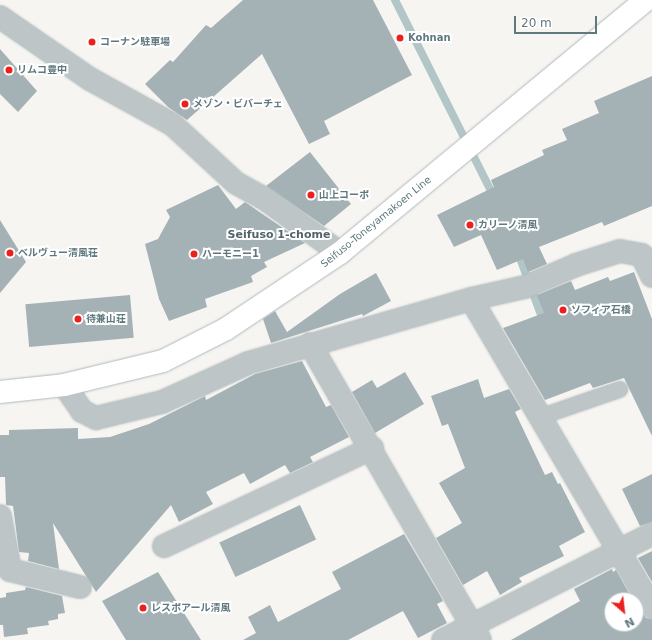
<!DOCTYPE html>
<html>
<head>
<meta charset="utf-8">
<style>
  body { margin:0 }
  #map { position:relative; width:652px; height:640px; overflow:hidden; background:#f6f5f2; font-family:"DejaVu Sans","Noto Sans JP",sans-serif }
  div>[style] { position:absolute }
  .stream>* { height:8px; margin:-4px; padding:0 4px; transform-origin:4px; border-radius:4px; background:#b3c6c7 }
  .building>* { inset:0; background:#a5b2b5; transform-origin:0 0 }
  .roads { filter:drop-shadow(0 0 1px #b0b9bc) drop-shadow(0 0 1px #b0b9bc) }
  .lane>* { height:15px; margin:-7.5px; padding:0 7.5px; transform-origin:7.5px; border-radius:7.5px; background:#bec5c7 }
  .street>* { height:22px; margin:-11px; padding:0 11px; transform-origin:11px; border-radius:11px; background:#bec5c7 }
  .secondary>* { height:22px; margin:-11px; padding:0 11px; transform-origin:11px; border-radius:11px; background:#fff }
  .dots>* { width:11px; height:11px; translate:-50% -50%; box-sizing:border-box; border:2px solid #fff; border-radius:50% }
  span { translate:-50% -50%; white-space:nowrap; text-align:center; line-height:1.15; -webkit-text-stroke:4px #fff; paint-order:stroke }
  .poi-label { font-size:10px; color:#5f797f; font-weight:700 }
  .left { translate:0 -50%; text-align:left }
  .street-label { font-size:10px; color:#5f797f }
  .neighbourhood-label { font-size:11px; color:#52646a; font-weight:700 }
  .north { position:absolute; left:604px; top:592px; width:40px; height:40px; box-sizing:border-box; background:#fff; border:1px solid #bfc9cc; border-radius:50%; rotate:152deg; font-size:11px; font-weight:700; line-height:16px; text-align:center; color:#5f797f }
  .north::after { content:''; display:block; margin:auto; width:14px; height:18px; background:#ec201d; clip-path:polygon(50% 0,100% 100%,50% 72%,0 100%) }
  .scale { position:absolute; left:514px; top:16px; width:83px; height:18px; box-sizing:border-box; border:2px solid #5f797f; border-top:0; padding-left:5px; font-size:12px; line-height:14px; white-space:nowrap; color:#5f797f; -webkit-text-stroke:3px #fff; paint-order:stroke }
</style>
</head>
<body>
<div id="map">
  <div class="stream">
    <div style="left:395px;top:0;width:223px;rotate:63.3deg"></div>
    <div style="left:517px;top:250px;width:78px;rotate:69.7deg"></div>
  </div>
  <div class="building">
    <div style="clip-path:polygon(243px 0,373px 0,412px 75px,324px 121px,330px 134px,309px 144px,262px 54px,187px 120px,168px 107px,145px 84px,170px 60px,173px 62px,206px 25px,211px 28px)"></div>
    <div style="clip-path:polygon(0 49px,37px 91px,18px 112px,0 94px)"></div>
    <div style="clip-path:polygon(652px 76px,652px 206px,604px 226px,602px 222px,539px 247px,547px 264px,528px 272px,523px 259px,497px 270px,481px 235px,454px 247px,437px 215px,494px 187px,491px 180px,544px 155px,542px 150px,567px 140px,562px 129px,599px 113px,594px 101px)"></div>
    <div style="clip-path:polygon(310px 152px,351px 204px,324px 226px,266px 186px)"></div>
    <div style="clip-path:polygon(218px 185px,236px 209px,245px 202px,305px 243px,264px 262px,267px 267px,251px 276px,253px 282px,205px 299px,207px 307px,169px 321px,159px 299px,145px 244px,158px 239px,170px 217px,166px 210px)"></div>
    <div style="clip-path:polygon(0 220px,26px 262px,0 293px)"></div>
    <div style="clip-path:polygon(634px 272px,652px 319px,652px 436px,624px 378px,593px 388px,590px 383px,545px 400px,503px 328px,544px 313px,537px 295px,571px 281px,575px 290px,608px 277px,610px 281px)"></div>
    <div style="clip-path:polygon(376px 273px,391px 301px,363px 316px,362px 314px,271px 343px,263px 319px,275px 311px,287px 332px,340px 294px)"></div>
    <div style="left:130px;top:295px;width:43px;height:105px;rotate:85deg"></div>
    <div style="clip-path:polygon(302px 361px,326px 407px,331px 405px,349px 437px,310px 457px,313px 462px,290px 473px,285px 465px,250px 484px,244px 473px,206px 492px,213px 504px,179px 522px,171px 505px,96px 592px,53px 523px,59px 569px,28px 561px,29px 553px,19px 552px,13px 506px,6px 505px,5px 477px,0 477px,0 435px,9px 435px,9px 430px,78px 428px,78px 439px,110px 437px,149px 424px,205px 396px,206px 400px,255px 374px)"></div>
    <div style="clip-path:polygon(405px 372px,424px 404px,375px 433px,352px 392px,372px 380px,377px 388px)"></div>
    <div style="clip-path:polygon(478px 379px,484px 398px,509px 389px,521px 409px,515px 412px,545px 475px,552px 472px,558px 484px,560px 483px,585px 532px,559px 546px,564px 556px,519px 578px,522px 582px,500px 595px,487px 571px,463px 585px,436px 538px,462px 523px,439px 483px,465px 468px,448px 424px,442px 426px,431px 396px)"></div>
    <div style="clip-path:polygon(652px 474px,652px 522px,640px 526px,622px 489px)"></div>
    <div style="left:300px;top:505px;width:38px;height:89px;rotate:65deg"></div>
    <div style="clip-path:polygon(404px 534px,441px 597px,443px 601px,437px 604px,447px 623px,418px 638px,403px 611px,348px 640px,243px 640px,256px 633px,248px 617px,270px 605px,278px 622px,341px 589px,332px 572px)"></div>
    <div style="clip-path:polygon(652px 551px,652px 582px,638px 558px)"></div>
    <div style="clip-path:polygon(612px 569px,613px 572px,616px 570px,633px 600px,612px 600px,612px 624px,636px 624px,636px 604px,646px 618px,652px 619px,652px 640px,511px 640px,580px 601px,574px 589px)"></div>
    <div style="clip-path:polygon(158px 572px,201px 640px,126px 640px,102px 601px)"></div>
    <div style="clip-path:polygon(26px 587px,62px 596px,65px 613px,58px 614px,58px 619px,48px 621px,49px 625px,27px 628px,28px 634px,4px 637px,3px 625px,0 625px,0 598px,6px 597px,6px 593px,25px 590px)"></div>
  </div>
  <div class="roads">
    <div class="lane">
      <div style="left:541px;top:416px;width:83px;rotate:-19.1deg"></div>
    </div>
    <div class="street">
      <div style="left:0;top:17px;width:109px;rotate:34.6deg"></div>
      <div style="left:90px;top:79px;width:94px;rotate:28.8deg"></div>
      <div style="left:172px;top:124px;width:87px;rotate:42.7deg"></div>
      <div style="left:236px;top:183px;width:37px;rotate:29deg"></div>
      <div style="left:268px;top:201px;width:89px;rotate:35.8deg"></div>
      <div style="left:471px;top:299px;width:357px;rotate:59.6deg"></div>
      <div style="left:310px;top:344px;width:341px;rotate:60.1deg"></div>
      <div style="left:64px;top:385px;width:32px;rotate:55deg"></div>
      <div style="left:82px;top:411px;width:16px;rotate:27deg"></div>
      <div style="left:96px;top:418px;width:68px;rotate:-13.6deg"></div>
      <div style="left:162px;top:402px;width:94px;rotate:-24.4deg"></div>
      <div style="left:248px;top:363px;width:232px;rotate:-16deg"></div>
      <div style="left:471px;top:299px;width:55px;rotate:-12.5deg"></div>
      <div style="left:525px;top:287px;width:56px;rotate:-23.3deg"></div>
      <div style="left:576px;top:265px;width:46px;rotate:-17.7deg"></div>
      <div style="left:620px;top:251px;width:22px;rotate:10deg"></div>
      <div style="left:642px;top:255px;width:23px;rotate:65deg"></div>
      <div style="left:0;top:516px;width:55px;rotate:79.5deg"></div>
      <div style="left:10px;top:570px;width:72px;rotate:13.7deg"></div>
      <div style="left:164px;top:546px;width:230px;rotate:-25.2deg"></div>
      <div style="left:443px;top:640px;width:234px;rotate:-26.9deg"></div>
    </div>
    <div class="secondary">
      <div style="left:0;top:392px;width:64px;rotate:-6.2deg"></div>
      <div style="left:64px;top:385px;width:102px;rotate:-13.6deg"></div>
      <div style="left:163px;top:361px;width:71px;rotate:-26.9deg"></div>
      <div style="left:226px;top:329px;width:137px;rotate:-33.7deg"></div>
      <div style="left:340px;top:253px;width:397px;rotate:-39.6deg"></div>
    </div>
  </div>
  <div class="dots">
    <div style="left:400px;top:38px;background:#ec201d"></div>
    <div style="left:92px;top:42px;background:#ec201d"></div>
    <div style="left:9px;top:70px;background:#ec201d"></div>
    <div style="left:185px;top:104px;background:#ec201d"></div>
    <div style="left:311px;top:195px;background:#ec201d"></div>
    <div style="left:470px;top:225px;background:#ec201d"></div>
    <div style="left:10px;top:253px;background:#ec201d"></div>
    <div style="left:194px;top:254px;background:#ec201d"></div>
    <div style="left:563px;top:310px;background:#ec201d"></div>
    <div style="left:78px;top:319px;background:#ec201d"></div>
    <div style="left:143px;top:608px;background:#ec201d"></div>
  </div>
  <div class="poi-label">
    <span class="left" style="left:408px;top:38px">Kohnan</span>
    <span class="left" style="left:100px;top:42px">コーナン駐車場</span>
    <span class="left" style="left:17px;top:70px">リムコ豊中</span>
    <span class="left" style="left:193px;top:104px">メゾン・ビバーチェ</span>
    <span class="left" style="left:319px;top:195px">山上コーポ</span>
    <span class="left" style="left:478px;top:225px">カリーノ清風</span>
    <span class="left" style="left:18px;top:253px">ベルヴュー清風荘</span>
    <span class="left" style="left:202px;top:254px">ハーモニー1</span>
    <span class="left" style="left:571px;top:310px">ソフィア石橋</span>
    <span class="left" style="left:86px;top:319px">待兼山荘</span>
    <span class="left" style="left:151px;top:608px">レスポアール清風</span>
  </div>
  <div class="street-label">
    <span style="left:376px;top:222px;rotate:-39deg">Seifuso-Toneyamakoen Line</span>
  </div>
  <div class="neighbourhood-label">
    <span style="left:279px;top:235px">Seifuso 1-chome</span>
  </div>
  <div class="north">N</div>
  <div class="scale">20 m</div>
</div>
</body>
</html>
